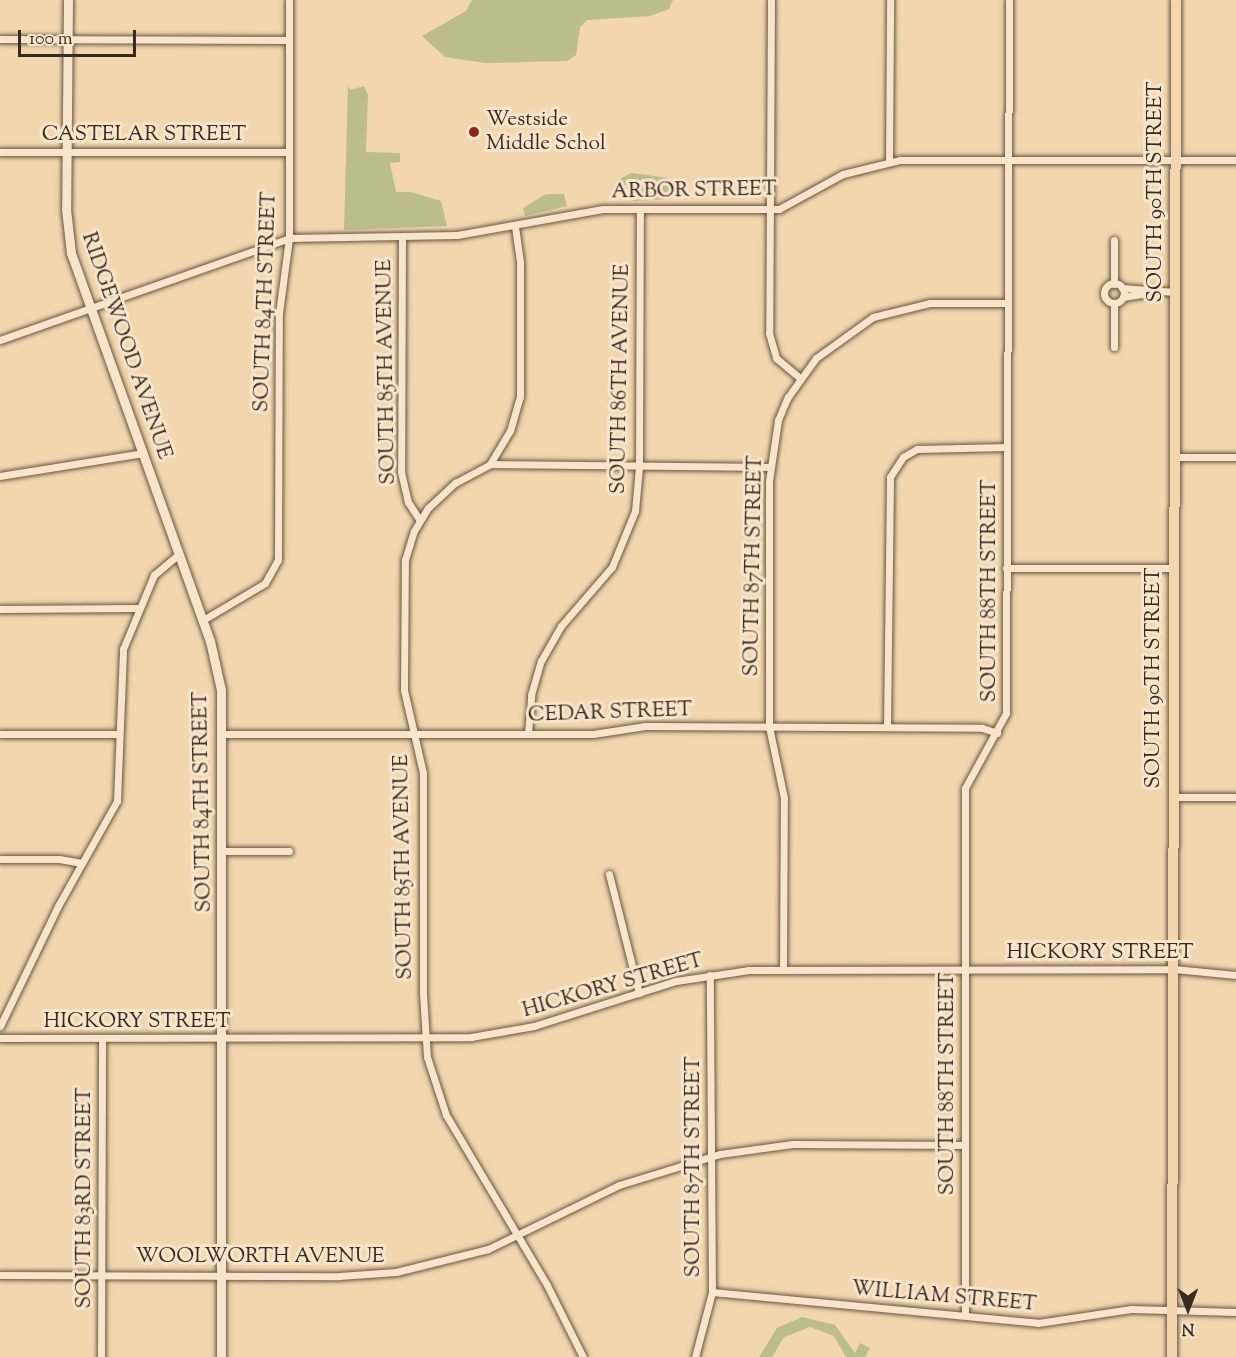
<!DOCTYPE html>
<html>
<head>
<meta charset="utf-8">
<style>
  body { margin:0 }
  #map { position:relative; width:1236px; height:1357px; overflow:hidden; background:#f2d6ae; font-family:"Sorts Mill Goudy",serif }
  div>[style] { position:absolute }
  .green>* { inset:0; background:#b9be8b }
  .roads { filter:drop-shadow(0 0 2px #655642) drop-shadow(0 0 2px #655642) }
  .street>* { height:7px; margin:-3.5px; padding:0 3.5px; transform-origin:3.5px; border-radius:3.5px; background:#f7e4ca }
  .street>.ring { margin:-3.5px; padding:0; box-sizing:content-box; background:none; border:7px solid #f7e4ca; border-radius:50% }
  .secondary>* { height:9px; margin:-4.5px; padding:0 4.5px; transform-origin:4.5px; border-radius:4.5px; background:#f7e4ca }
  .primary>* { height:10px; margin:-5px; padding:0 5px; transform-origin:5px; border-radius:5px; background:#f2d6ae }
  .dots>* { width:16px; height:16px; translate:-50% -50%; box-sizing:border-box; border:3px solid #f7e4ca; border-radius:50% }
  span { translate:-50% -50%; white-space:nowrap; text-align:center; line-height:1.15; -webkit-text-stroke:6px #f7e4ca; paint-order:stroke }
  .poi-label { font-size:21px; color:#362b1e }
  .left { translate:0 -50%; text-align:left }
  .street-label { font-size:21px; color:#362b1e }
  .north { position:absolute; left:1158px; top:1279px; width:60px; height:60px; -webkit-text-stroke:4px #f7e4ca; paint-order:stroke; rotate:180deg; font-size:16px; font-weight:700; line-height:24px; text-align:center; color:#362b1e }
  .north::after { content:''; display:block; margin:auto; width:21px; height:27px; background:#362b1e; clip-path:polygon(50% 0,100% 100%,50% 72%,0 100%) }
  .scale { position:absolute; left:18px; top:30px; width:118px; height:27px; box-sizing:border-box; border:3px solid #362b1e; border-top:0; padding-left:8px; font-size:18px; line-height:21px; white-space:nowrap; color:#362b1e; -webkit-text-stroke:4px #f7e4ca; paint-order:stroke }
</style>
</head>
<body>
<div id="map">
  <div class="green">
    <div style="clip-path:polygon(472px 0,673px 0,669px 9px,650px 16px,587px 20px,580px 27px,576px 55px,567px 61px,485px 63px,445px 57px,422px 36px,466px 11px)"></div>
    <div style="clip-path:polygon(348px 84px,350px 90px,364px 86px,368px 95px,366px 152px,400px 153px,400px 162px,390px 163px,396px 192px,411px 192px,441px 201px,447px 226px,344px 230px)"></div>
    <div style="clip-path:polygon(631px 173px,669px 178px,670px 199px,633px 201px,632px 183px,622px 186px,616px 181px)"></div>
    <div style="clip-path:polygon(546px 194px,564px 194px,567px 206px,525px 216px,523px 208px)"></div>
    <div style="clip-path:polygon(802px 1317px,835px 1325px,855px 1353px,860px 1343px,870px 1348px,865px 1357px,846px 1357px,834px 1336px,810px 1327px,784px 1337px,772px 1357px,759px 1357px,777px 1328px)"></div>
  </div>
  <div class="roads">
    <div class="street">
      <div style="left:771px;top:0;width:333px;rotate:90.3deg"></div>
      <div style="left:769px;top:333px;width:26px;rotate:74deg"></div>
      <div style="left:776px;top:358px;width:31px;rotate:40deg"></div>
      <div style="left:0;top:39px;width:289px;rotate:0.2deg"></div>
      <div style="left:0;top:152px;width:289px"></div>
      <div style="left:889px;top:162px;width:162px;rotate:-89.6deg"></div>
      <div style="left:402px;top:237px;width:235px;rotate:90.2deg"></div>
      <div style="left:401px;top:472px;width:31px;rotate:77deg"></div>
      <div style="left:408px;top:502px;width:20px;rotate:57deg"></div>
      <div style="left:1114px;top:240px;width:44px;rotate:90deg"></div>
      <div class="ring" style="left:1104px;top:283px;width:13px;height:13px"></div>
      <div style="left:1122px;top:288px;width:53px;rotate:4.3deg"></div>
      <div style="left:1123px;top:297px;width:25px;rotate:-9deg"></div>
      <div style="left:0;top:340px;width:306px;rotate:-19.4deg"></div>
      <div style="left:289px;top:238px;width:168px;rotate:-1deg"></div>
      <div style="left:457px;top:235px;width:148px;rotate:-10.1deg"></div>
      <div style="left:603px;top:209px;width:176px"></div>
      <div style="left:779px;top:209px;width:73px;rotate:-28.7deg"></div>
      <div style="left:843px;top:174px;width:59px;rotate:-13.8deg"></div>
      <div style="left:900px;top:160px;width:336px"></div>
      <div style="left:1114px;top:347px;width:44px;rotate:-90deg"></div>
      <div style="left:1174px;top:457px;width:62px"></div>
      <div style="left:490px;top:464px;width:39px;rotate:-59deg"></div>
      <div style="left:510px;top:431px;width:35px;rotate:-74deg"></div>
      <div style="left:520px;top:397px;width:135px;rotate:-90deg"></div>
      <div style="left:520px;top:262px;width:37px;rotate:-98deg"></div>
      <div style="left:0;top:476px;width:145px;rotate:-9.1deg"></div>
      <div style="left:1006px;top:568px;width:168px"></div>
      <div style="left:0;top:609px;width:139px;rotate:-0.4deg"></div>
      <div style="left:203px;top:620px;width:72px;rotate:-30.8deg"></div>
      <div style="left:265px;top:583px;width:26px;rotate:-61deg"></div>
      <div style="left:278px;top:560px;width:247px;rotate:-89.8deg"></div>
      <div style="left:279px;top:313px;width:76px;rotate:-82.4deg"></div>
      <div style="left:289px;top:238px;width:238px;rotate:-90deg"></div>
      <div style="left:887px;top:727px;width:250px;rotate:-89.3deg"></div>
      <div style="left:890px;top:477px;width:24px;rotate:-57deg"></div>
      <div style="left:903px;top:457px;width:16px;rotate:-30deg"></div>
      <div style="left:917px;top:449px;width:90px;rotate:-1.3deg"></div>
      <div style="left:528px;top:733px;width:38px;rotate:-85deg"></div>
      <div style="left:531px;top:695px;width:35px;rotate:-74deg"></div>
      <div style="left:541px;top:661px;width:40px;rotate:-60.3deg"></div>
      <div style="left:561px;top:626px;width:78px;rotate:-49.2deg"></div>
      <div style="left:612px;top:567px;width:61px;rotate:-67.7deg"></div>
      <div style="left:635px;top:511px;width:44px;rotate:-84.8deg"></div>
      <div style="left:639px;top:467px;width:258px;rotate:-89.8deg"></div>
      <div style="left:0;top:734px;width:119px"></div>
      <div style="left:223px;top:734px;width:370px"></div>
      <div style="left:593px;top:734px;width:53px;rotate:-8.7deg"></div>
      <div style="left:645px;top:726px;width:337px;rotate:0.3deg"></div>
      <div style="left:982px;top:728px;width:16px;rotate:18deg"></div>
      <div style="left:1174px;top:797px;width:62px"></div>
      <div style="left:223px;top:851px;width:66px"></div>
      <div style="left:0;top:859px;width:59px"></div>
      <div style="left:59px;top:859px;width:22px;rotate:10deg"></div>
      <div style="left:609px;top:874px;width:123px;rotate:75.9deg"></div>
      <div style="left:783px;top:970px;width:172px;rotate:-89.7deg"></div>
      <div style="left:784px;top:798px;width:73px;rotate:-101.9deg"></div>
      <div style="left:769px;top:727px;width:246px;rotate:-90deg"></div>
      <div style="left:769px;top:481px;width:62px;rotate:-81.6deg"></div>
      <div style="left:778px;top:420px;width:25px;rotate:-67deg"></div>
      <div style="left:788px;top:397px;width:48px;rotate:-54.3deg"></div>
      <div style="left:816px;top:358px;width:70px;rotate:-35.7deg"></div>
      <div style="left:873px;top:317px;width:59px;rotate:-13.8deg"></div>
      <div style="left:930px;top:303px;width:77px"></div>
      <div style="left:0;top:1026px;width:133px;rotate:-64.2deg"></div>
      <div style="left:58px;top:906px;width:120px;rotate:-60.7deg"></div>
      <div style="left:117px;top:801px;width:152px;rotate:-87.7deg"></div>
      <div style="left:123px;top:649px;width:80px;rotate:-67.3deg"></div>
      <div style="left:154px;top:575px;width:33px;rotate:-40deg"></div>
      <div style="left:0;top:1038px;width:471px;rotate:-0.1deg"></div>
      <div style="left:471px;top:1037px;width:64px;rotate:-9.9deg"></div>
      <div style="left:534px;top:1026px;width:149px;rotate:-17.6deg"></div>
      <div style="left:676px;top:981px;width:74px;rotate:-8.6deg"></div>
      <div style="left:749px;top:970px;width:425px;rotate:-0.1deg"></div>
      <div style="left:1174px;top:969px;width:62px;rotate:5.5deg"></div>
      <div style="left:0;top:1275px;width:339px;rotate:0.2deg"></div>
      <div style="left:339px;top:1276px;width:57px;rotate:-4deg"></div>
      <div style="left:396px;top:1272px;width:95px;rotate:-14deg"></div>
      <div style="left:488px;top:1249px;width:146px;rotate:-26deg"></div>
      <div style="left:619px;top:1185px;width:106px;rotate:-17.1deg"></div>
      <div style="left:720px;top:1154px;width:73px;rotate:-7.9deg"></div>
      <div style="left:792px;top:1144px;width:172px;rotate:0.3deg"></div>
      <div style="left:712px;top:1292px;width:327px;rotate:5.4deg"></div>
      <div style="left:1038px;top:1323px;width:94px;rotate:-8.6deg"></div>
      <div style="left:1131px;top:1309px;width:105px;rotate:1.6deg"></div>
      <div style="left:965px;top:1315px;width:527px;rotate:-90deg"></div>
      <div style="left:965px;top:788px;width:85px;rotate:-61.3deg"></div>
      <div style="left:1006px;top:713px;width:713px;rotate:-89.76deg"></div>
      <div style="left:101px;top:1357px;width:318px;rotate:-89.8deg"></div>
      <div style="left:583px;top:1357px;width:80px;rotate:-116.6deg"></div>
      <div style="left:547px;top:1285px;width:198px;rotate:-120.7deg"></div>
      <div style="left:446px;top:1115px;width:61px;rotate:-108.1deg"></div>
      <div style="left:427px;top:1057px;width:63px;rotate:-93.6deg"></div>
      <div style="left:423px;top:994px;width:221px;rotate:-90deg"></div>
      <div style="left:423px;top:773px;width:85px;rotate:-102.9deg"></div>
      <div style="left:404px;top:690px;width:130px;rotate:-89.6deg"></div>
      <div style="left:405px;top:560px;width:30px;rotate:-73deg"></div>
      <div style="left:414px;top:531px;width:27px;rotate:-59deg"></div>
      <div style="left:428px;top:508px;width:37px;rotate:-43deg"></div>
      <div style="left:455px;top:483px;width:40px;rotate:-28deg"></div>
      <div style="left:490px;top:464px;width:280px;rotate:0.6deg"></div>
      <div style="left:695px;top:1357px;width:67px;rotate:-75.3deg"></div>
      <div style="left:712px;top:1292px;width:317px;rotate:-90.4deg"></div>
    </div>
    <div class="secondary">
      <div style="left:68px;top:0;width:209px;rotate:90.5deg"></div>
      <div style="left:66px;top:209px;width:44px;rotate:83.5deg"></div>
      <div style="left:71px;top:253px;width:412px;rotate:70.3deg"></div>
      <div style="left:210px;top:641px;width:50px;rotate:77.3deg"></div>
      <div style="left:221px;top:690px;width:667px;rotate:90deg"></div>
    </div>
    <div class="primary">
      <div style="left:1172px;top:1357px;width:1357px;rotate:-89.83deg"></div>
    </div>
  </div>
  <div class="dots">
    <div style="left:474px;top:132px;background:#8f2418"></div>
  </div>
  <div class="poi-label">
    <span class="left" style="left:486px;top:132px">Westside<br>Middle Schol</span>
  </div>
  <div class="street-label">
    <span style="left:144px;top:135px">CASTELAR STREET</span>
    <span style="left:694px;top:191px;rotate:-1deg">ARBOR STREET</span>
    <span style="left:1156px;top:192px;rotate:-90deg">SOUTH 90TH STREET</span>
    <span style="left:266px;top:302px;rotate:-88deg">SOUTH 84TH STREET</span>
    <span style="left:126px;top:346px;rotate:71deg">RIDGEWOOD AVENUE</span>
    <span style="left:387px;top:372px;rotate:-91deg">SOUTH 85TH AVENUE</span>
    <span style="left:621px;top:379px;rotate:-89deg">SOUTH 86TH AVENUE</span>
    <span style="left:754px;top:566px;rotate:-89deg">SOUTH 87TH STREET</span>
    <span style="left:990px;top:591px;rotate:-90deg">SOUTH 88TH STREET</span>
    <span style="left:1154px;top:678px;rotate:-90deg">SOUTH 90TH STREET</span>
    <span style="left:610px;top:713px;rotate:-2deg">CEDAR STREET</span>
    <span style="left:203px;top:802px;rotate:-91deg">SOUTH 84TH STREET</span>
    <span style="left:404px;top:867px;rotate:-91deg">SOUTH 85TH AVENUE</span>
    <span style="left:1100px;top:953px">HICKORY STREET</span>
    <span style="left:613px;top:986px;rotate:-16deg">HICKORY STREET</span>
    <span style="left:137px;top:1022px">HICKORY STREET</span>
    <span style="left:948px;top:1084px;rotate:-90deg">SOUTH 88TH STREET</span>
    <span style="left:694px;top:1167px;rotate:-90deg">SOUTH 87TH STREET</span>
    <span style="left:85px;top:1198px;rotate:-90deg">SOUTH 83RD STREET</span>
    <span style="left:260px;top:1257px">WOOLWORTH AVENUE</span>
    <span style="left:944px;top:1297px;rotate:5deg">WILLIAM STREET</span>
  </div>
  <div class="north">N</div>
  <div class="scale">100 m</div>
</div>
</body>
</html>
